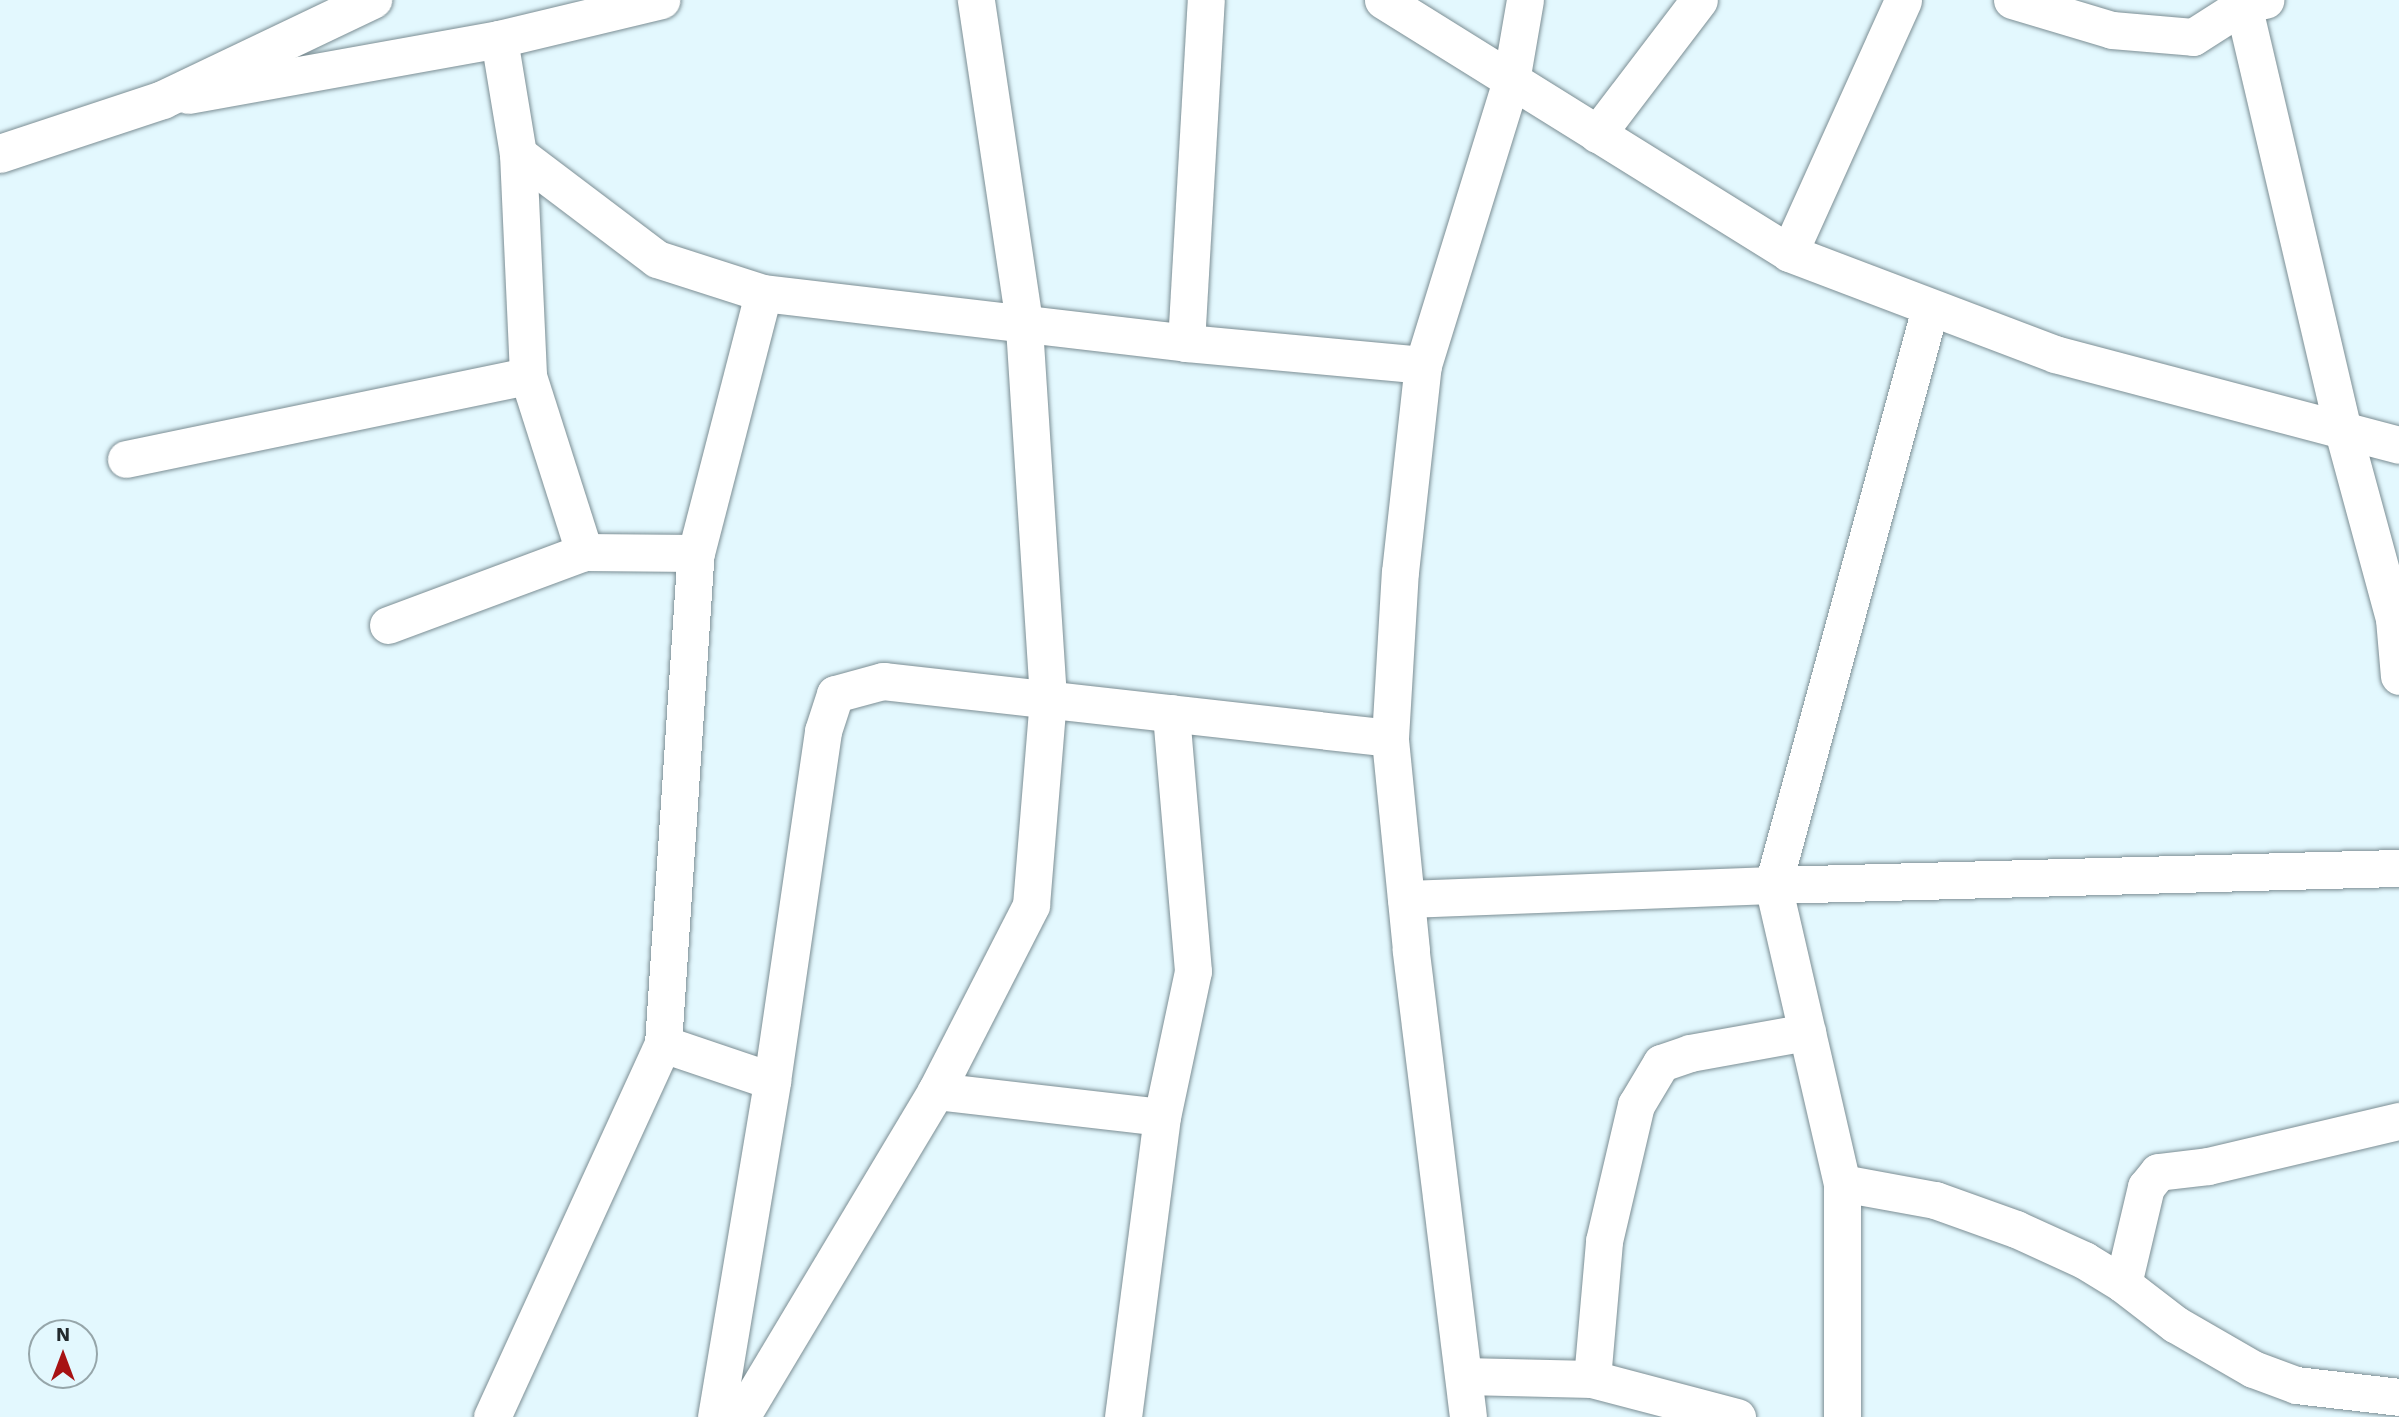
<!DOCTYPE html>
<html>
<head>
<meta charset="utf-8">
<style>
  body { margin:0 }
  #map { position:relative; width:2399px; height:1417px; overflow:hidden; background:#e3f8fe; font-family:"Work Sans",sans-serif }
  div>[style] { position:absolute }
  .roads { filter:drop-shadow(0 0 2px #7c8e94) drop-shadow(0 0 2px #7c8e94) }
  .street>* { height:37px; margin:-18.5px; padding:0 18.5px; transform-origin:18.5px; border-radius:18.5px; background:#fff }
  .secondary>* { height:38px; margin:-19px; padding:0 19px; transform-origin:19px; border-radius:19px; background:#fff }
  span { translate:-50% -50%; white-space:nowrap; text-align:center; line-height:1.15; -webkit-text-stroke:5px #e3f8fe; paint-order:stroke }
  .north { position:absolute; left:28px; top:1319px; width:70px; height:70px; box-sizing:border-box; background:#e3f8fe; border:2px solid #96a6aa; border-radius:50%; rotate:0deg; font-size:19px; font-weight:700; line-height:28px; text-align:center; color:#232a2d }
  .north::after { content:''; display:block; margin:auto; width:24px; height:32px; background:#a71213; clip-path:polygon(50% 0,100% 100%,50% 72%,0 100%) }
</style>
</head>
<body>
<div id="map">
  <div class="roads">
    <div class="street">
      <div style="left:1383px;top:0;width:478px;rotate:31.9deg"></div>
      <div style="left:1789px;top:253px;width:277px;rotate:-65.7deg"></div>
      <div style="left:2012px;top:0;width:104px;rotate:16.7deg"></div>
      <div style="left:2112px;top:30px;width:81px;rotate:4.9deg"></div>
      <div style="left:2193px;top:37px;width:59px;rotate:-32.6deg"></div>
      <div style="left:2243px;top:5px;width:23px;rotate:-13deg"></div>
      <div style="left:2242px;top:0;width:443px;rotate:76.8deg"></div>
      <div style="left:2343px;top:431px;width:195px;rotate:74.8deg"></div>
      <div style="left:2394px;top:619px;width:57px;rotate:85deg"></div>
      <div style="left:499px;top:39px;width:117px;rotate:80.6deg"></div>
      <div style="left:518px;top:154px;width:222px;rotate:87.4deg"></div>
      <div style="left:528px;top:376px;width:185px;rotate:72.3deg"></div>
      <div style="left:188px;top:95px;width:316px;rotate:-10.2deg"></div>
      <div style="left:499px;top:39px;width:167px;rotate:-13.5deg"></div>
      <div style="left:1597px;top:134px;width:168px;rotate:-52.7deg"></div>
      <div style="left:518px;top:154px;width:174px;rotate:37.1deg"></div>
      <div style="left:657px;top:259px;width:111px;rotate:17.8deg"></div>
      <div style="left:763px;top:293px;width:426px;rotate:6.7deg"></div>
      <div style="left:1186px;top:343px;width:238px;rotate:5.3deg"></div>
      <div style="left:1789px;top:253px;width:285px;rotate:20.8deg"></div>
      <div style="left:2055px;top:354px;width:356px;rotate:14.8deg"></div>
      <div style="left:1930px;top:308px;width:598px;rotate:105.22deg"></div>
      <div style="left:1773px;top:885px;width:626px;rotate:-1.56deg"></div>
      <div style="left:1186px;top:343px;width:344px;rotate:-86.7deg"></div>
      <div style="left:126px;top:459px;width:410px;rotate:-11.7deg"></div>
      <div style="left:388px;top:625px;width:209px;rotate:-20.4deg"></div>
      <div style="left:584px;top:552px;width:112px;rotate:0.5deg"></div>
      <div style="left:1406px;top:899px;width:367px;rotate:-2.2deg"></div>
      <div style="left:1773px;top:885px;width:306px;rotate:77deg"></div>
      <div style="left:1842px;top:1183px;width:234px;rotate:90deg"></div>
      <div style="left:663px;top:1044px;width:115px;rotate:18.7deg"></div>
      <div style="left:936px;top:1091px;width:227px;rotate:6.6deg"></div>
      <div style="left:1842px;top:1183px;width:95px;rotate:10.4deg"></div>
      <div style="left:1935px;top:1200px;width:86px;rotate:19.7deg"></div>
      <div style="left:2016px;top:1229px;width:75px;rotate:24.5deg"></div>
      <div style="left:2084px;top:1260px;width:46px;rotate:31.6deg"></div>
      <div style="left:2123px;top:1284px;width:66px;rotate:37.6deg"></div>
      <div style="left:2175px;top:1324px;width:90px;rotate:30deg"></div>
      <div style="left:2253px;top:1369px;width:46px;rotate:20.4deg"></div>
      <div style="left:2296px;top:1385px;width:104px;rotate:6.6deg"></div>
      <div style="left:2123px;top:1284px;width:100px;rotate:-76.7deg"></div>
      <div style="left:2146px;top:1187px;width:19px;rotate:-51deg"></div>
      <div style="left:2158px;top:1172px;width:50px;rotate:-6.8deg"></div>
      <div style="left:2208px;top:1166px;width:196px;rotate:-13.3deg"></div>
      <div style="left:1464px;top:1376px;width:128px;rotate:1.3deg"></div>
      <div style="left:1592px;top:1379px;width:150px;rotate:14.7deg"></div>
      <div style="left:1592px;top:1379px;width:139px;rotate:-85deg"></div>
      <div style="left:1604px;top:1241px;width:140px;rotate:-76.8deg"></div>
      <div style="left:1636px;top:1105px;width:49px;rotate:-59.2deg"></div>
      <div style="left:1661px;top:1063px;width:31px;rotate:-19deg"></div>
      <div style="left:1690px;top:1053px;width:119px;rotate:-10.2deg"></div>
      <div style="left:492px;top:1417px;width:410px;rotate:-65.4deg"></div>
      <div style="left:663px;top:1044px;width:492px;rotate:-86.2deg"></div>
      <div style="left:696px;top:553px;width:268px;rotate:-75.5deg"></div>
      <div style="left:716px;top:1417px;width:341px;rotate:-80.5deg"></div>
      <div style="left:772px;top:1081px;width:354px;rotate:-81.7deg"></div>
      <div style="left:823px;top:731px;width:39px;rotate:-72deg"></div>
      <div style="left:835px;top:694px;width:50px;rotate:-15.2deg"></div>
      <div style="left:883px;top:681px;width:510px;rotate:6.41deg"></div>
      <div style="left:741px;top:1417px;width:380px;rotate:-59.1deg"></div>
      <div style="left:936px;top:1091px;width:209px;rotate:-62.9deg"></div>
      <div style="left:1031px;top:905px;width:208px;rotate:-85.3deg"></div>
      <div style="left:1048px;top:698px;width:377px;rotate:-93.7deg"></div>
      <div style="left:1024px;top:322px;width:326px;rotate:-98.5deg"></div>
      <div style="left:1123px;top:1417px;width:303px;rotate:-82.6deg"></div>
      <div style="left:1162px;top:1117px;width:149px;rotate:-78deg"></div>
      <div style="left:1193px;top:971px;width:259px;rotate:-94.9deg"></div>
      <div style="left:1468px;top:1417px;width:470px;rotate:-97deg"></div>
      <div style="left:1411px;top:950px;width:213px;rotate:-95.7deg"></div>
      <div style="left:1390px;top:738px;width:166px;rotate:-86.6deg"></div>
      <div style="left:1400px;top:572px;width:208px;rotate:-83.7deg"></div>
      <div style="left:1423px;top:365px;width:297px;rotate:-72.8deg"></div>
      <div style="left:1511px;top:81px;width:82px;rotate:-80.2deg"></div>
    </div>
    <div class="secondary">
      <div style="left:0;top:154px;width:172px;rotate:-18.3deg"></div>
      <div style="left:163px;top:100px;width:233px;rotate:-25.5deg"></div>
    </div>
  </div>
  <div class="north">N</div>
</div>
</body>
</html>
